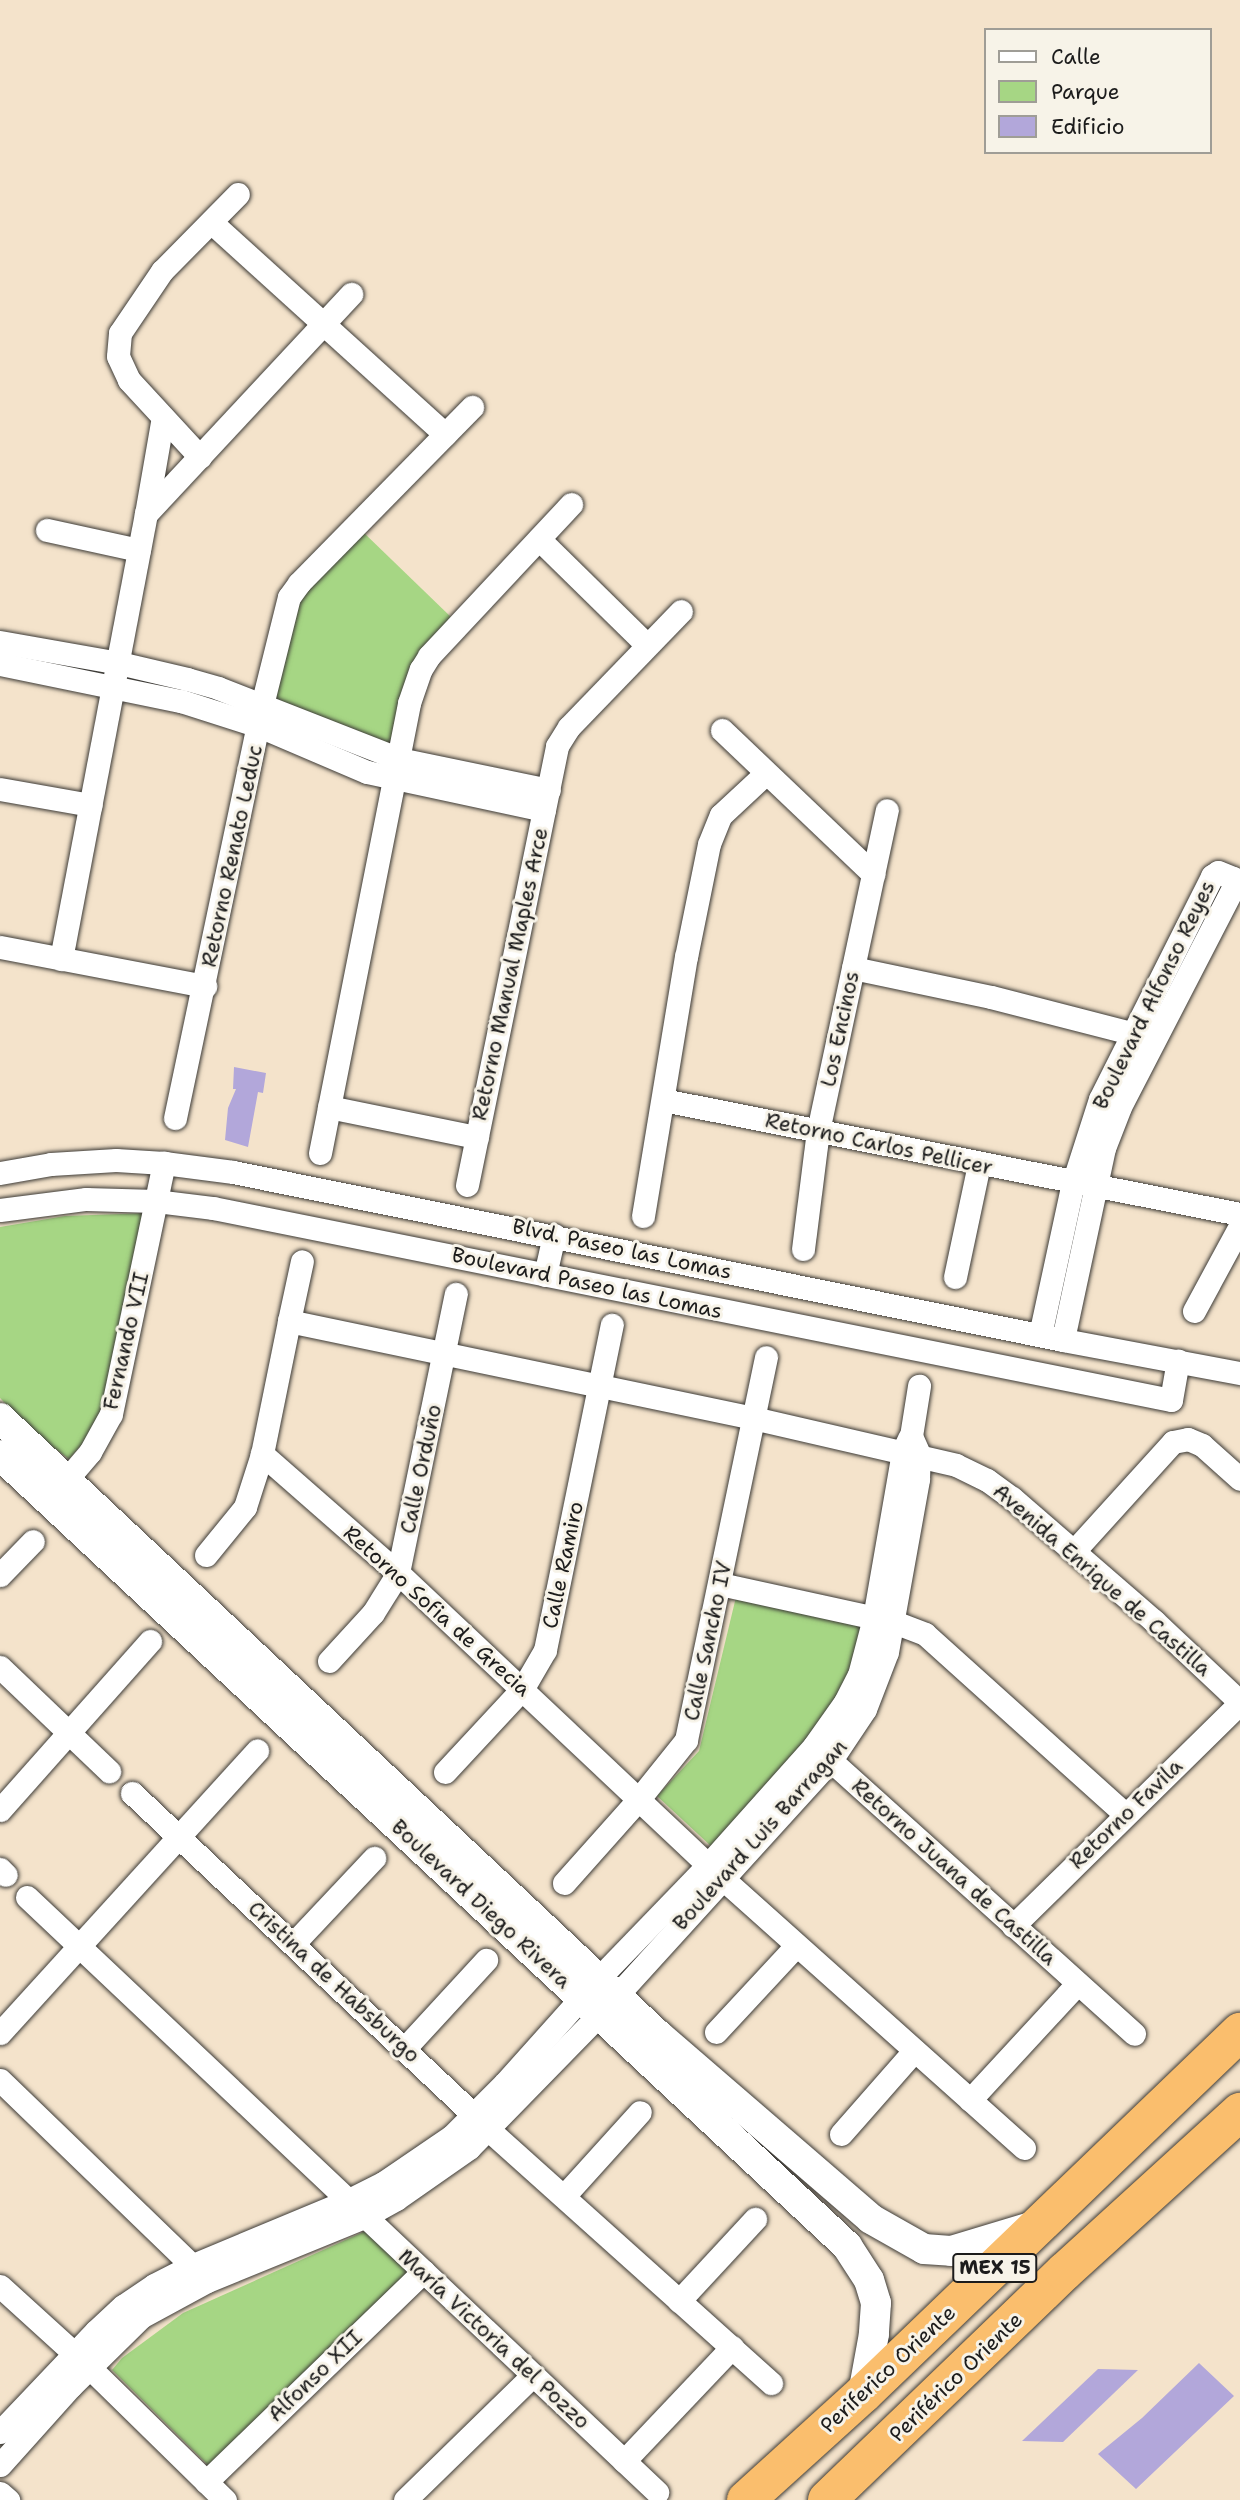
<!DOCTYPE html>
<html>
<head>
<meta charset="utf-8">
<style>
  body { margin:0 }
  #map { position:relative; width:1240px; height:2500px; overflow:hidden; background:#f4e3cb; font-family:"Shantell Sans",sans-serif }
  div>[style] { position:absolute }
  .green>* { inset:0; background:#a6d684 }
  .building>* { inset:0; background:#b2a7da }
  .roads { filter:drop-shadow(0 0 2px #3c3a36) drop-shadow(0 0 2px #3c3a36) }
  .minor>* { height:23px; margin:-11.5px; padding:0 11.5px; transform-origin:11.5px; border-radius:11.5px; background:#fff }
  .tertiary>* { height:30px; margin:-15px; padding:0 15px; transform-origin:15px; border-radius:15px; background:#fff }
  .trunk>* { height:38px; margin:-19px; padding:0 19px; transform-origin:19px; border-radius:19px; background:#fabe6d }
  span { translate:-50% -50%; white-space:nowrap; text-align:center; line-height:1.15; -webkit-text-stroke:6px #f7f3e8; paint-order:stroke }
  .shield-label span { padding:2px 5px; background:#f7f3e8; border:2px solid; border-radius:5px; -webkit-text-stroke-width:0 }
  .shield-label { font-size:19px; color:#1c1c1c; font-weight:700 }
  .street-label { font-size:21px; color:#1c1c1c }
  .legend { position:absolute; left:984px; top:28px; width:228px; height:126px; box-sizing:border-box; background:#f7f3e8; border:2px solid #9f9d96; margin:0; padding:9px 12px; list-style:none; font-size:21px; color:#1c1c1c }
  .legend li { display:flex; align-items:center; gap:14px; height:35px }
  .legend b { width:35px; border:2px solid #9f9d96 }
</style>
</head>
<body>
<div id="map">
  <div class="green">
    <div style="clip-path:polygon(362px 531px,452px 618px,389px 745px,276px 699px,277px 681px,296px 598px)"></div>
    <div style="clip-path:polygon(149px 1213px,101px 1423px,69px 1459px,34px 1433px,0 1398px,0 1227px,65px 1216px)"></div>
    <div style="clip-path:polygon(736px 1597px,870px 1625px,844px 1697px,713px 1848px,657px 1796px,699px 1751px)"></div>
    <div style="clip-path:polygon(370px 2229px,416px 2273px,211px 2468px,112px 2370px,122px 2358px,183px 2313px)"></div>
  </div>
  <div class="building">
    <div style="clip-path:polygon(234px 1067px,266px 1073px,263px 1093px,258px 1092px,248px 1147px,225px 1140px,228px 1108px,236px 1089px,233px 1089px)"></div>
    <div style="clip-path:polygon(1199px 2363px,1234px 2396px,1136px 2489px,1098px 2454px,1142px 2418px)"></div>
    <div style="clip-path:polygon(1098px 2369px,1138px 2370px,1063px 2442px,1022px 2441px)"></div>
  </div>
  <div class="roads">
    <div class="minor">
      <div style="left:211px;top:222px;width:316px;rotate:42.2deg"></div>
      <div style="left:200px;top:457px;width:105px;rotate:-132.7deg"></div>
      <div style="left:129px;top:380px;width:26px;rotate:-115deg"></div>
      <div style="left:118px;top:356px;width:23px;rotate:-85deg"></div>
      <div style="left:120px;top:333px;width:75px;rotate:-55.9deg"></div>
      <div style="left:162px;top:271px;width:108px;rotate:-45.4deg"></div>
      <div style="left:146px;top:514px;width:98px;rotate:-80.1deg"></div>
      <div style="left:47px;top:530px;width:94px;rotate:12.3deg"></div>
      <div style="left:539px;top:539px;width:151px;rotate:44.5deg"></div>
      <div style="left:0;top:642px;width:121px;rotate:10deg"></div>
      <div style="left:119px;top:663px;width:70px;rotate:13.2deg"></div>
      <div style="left:187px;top:679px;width:32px;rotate:16deg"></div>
      <div style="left:218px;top:688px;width:194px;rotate:21.4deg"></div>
      <div style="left:399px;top:759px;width:153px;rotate:11.7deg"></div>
      <div style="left:0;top:664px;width:185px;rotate:11.6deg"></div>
      <div style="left:181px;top:701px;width:82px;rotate:17.8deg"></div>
      <div style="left:259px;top:726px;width:117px;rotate:23.1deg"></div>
      <div style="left:367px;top:772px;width:181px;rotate:12.1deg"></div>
      <div style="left:722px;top:730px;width:209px;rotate:43.6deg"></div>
      <div style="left:0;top:789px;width:92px;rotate:10deg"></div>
      <div style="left:0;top:947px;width:209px;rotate:10.8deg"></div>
      <div style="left:61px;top:959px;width:453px;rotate:-79.2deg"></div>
      <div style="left:146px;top:514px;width:301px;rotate:-47deg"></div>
      <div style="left:853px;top:968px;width:141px;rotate:11.9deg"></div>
      <div style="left:991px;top:997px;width:157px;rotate:14.4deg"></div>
      <div style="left:663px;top:1100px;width:588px;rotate:11.18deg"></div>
      <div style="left:329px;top:1107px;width:151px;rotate:11.5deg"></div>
      <div style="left:175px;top:1118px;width:422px;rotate:-78.1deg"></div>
      <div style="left:262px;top:705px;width:111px;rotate:-76deg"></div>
      <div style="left:289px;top:597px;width:17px;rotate:-54deg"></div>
      <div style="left:299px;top:583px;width:247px;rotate:-45.5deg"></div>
      <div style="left:320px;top:1153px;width:459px;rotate:-78.8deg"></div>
      <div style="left:409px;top:703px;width:36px;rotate:-71deg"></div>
      <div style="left:421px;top:669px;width:15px;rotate:-58deg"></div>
      <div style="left:429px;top:656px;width:208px;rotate:-46.9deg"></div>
      <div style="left:0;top:1173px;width:52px;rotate:-10deg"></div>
      <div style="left:51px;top:1164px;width:65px;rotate:-3.5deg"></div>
      <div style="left:116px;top:1160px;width:48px;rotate:3.6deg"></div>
      <div style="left:164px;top:1163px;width:70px;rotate:7.4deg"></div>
      <div style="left:233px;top:1172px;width:847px;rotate:11.44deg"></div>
      <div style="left:1063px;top:1340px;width:180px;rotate:10.6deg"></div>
      <div style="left:467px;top:1185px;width:448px;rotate:-78.4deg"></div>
      <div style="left:557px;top:746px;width:22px;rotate:-58deg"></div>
      <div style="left:569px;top:727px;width:161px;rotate:-46deg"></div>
      <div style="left:0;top:1210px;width:87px;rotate:-7.3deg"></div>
      <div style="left:86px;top:1199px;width:70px;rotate:1.6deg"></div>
      <div style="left:156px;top:1201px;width:57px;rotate:7deg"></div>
      <div style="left:213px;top:1208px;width:977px;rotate:11.33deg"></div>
      <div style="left:1171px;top:1400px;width:40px;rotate:-80deg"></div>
      <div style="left:643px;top:1216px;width:263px;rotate:-80.6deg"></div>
      <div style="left:686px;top:957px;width:115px;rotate:-78.5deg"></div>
      <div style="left:709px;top:844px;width:31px;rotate:-68deg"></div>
      <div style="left:721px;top:815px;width:60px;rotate:-43deg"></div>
      <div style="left:803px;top:1249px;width:119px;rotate:-82.8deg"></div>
      <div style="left:818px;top:1131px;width:328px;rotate:-77.9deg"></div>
      <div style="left:545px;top:1275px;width:41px;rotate:-77.3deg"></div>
      <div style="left:955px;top:1277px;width:116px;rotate:-78deg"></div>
      <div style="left:1194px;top:1311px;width:97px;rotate:-61.6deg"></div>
      <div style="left:289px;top:1321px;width:61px;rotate:-77.8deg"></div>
      <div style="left:1040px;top:1335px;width:156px;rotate:-77.8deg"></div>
      <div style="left:1073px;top:1183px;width:88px;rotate:-72.2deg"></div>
      <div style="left:1100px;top:1099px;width:250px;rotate:-63.3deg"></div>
      <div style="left:1212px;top:876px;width:7px;rotate:-34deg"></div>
      <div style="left:1218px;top:872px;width:16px;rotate:22deg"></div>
      <div style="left:1233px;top:878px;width:6px;rotate:72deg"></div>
      <div style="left:1235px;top:884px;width:251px;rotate:117.3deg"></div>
      <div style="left:1120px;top:1107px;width:44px;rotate:111.3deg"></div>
      <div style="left:1104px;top:1148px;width:196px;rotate:102.1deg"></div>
      <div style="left:55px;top:1493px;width:54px;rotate:-49.5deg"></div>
      <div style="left:90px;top:1452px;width:43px;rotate:-61.1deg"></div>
      <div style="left:111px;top:1414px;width:257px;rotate:-78.1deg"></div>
      <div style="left:1074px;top:1551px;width:147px;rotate:-47.8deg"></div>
      <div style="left:1173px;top:1442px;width:15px;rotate:-11deg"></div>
      <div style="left:1188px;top:1439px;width:15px;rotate:23deg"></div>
      <div style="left:1202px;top:1445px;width:51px;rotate:41.8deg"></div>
      <div style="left:206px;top:1555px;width:62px;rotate:-50.9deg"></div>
      <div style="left:245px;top:1507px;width:56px;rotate:-72.2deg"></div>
      <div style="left:0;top:1575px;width:47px;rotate:-45.9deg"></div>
      <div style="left:720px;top:1584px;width:178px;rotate:12.3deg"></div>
      <div style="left:894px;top:1622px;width:33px;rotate:21deg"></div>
      <div style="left:925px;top:1634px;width:269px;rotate:42deg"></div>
      <div style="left:329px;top:1661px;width:65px;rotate:-47.5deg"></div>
      <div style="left:373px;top:1613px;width:47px;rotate:-58deg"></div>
      <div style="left:398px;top:1573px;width:285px;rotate:-78.3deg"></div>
      <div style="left:0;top:1667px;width:151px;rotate:43.7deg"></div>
      <div style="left:819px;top:1750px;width:424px;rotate:42deg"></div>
      <div style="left:445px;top:1772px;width:115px;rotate:-47.1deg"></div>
      <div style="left:523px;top:1688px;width:44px;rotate:-59.9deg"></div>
      <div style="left:545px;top:1650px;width:332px;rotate:-78.4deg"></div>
      <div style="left:132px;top:1793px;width:491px;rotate:43.3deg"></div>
      <div style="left:489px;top:2130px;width:379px;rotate:41.9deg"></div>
      <div style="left:0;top:1810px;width:226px;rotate:-48.4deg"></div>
      <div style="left:0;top:1869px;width:8px;rotate:45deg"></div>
      <div style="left:564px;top:1883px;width:111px;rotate:-48.3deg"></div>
      <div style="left:638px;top:1800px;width:77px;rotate:-51.3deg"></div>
      <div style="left:686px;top:1740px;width:391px;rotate:-78.2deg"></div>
      <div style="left:27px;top:1897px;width:867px;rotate:43.36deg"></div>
      <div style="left:1013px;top:1926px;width:318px;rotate:-44.5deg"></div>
      <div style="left:294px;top:1943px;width:117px;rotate:-46.7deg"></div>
      <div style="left:716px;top:2032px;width:117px;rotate:-47.1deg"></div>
      <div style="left:0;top:2033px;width:382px;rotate:-47.7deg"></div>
      <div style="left:405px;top:2048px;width:120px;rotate:-47.4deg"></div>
      <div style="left:0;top:2080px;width:281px;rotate:44deg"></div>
      <div style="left:970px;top:2100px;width:158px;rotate:-47.3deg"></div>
      <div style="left:841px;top:2134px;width:111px;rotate:-48.7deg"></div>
      <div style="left:1024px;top:2148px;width:424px;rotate:-138.2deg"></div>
      <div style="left:708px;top:1865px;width:426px;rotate:-136.7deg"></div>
      <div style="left:398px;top:1573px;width:181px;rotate:-138.8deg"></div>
      <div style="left:262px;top:1454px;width:136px;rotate:-78.5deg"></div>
      <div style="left:289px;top:1321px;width:474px;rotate:11.8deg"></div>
      <div style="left:753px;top:1418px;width:208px;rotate:13deg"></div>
      <div style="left:956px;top:1465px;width:34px;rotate:26deg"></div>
      <div style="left:987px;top:1480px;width:31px;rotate:36deg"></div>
      <div style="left:1012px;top:1498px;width:188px;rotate:40.9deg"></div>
      <div style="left:1154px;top:1621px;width:118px;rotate:43.3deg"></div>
      <div style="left:564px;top:2196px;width:113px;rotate:-47.9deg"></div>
      <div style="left:0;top:2286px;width:122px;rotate:42.3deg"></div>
      <div style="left:90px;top:2368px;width:189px;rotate:44.4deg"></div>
      <div style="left:679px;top:2301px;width:112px;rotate:-47.2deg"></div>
      <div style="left:0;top:2432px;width:139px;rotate:-46.5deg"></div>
      <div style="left:96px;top:2331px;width:37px;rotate:-43deg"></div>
      <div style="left:123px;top:2306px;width:37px;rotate:-34deg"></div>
      <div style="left:154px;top:2285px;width:44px;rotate:-27.1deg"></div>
      <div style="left:193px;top:2265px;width:167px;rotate:-22.6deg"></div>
      <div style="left:347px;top:2201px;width:40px;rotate:-26.6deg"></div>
      <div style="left:383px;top:2183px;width:83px;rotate:-34.3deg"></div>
      <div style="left:452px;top:2136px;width:75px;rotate:-45deg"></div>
      <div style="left:505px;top:2083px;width:140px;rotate:-48.2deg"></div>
      <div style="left:598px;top:1979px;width:158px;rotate:-46deg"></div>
      <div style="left:708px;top:1865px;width:159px;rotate:-48.3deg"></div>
      <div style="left:814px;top:1746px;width:54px;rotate:-54.8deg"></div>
      <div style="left:845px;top:1702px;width:30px;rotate:-63deg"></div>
      <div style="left:859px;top:1675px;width:59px;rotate:-75.3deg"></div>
      <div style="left:874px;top:1618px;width:169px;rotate:-80.1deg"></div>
      <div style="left:903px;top:1451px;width:14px;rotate:-65deg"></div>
      <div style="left:624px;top:2461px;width:157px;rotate:-46.5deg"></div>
      <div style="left:0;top:2465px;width:106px;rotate:-48.1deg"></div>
      <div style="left:71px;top:2386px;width:98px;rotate:-44.6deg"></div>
      <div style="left:141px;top:2317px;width:75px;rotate:-28.6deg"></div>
      <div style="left:207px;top:2281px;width:170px;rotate:-22.2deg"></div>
      <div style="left:364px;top:2217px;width:37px;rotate:-29deg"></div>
      <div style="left:396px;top:2199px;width:89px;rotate:-34.9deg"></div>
      <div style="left:469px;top:2148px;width:186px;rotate:-45.7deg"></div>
      <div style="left:599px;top:2015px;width:345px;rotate:-47.7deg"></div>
      <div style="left:831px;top:1760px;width:61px;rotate:-56.3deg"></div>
      <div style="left:865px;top:1709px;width:61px;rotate:-68.9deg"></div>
      <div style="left:887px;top:1652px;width:176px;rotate:-79.8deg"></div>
      <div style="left:918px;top:1479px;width:25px;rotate:-88deg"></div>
      <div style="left:919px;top:1454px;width:20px;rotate:-114deg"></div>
      <div style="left:911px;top:1436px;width:51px;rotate:-80.9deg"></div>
      <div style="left:206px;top:2482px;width:303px;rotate:-44.1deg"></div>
      <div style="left:0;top:2493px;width:11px;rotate:41deg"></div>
      <div style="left:405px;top:2500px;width:179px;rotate:-44.3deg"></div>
    </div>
    <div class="tertiary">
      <div style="left:0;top:1418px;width:902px;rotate:43.16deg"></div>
      <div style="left:658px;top:2035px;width:281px;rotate:40.8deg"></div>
      <div style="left:871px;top:2219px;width:61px;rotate:29.5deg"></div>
      <div style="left:924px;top:2249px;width:27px;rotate:4deg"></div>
      <div style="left:951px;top:2251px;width:90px;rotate:-16.8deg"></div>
      <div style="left:0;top:1455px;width:1159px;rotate:43.04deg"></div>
      <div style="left:847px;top:2246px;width:40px;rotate:57.1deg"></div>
      <div style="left:869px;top:2280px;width:24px;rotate:73deg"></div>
      <div style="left:876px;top:2303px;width:31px;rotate:94deg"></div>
      <div style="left:874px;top:2334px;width:61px;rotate:100.4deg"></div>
    </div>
    <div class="trunk">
      <div style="left:746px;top:2500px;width:158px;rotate:-42.2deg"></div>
      <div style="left:863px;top:2394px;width:523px;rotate:-43.84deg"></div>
      <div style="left:827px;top:2500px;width:329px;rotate:-43.9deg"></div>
      <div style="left:1064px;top:2272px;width:238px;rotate:-42.3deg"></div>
    </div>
  </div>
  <div class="shield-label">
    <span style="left:995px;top:2268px">MEX 15</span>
  </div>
  <div class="street-label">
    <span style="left:232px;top:856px;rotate:-78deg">Retorno Renato Leduc</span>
    <span style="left:510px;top:974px;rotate:-78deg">Retorno Manual Maples Arce</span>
    <span style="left:1154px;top:995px;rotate:-64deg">Boulevard Alfonso Reyes</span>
    <span style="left:840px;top:1029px;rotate:-78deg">Los Encinos</span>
    <span style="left:879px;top:1144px;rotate:12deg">Retorno Carlos Pellicer</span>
    <span style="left:622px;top:1249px;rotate:12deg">Blvd. Paseo las Lomas</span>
    <span style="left:587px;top:1283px;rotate:12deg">Boulevard Paseo las Lomas</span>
    <span style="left:126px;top:1341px;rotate:-77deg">Fernando VII</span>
    <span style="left:421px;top:1469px;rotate:-78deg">Calle Orduño</span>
    <span style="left:563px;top:1565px;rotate:-78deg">Calle Ramiro</span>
    <span style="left:1102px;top:1580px;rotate:41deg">Avenida Enrique de Castilla</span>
    <span style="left:437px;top:1611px;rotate:42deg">Retorno Sofia de Grecia</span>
    <span style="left:708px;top:1641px;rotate:-78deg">Calle Sancho IV</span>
    <span style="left:1126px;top:1814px;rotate:-44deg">Retorno Favila</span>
    <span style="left:760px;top:1835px;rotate:-48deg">Boulevard Luis Barragan</span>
    <span style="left:954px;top:1872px;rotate:42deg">Retorno Juana de Castilla</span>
    <span style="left:481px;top:1904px;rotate:43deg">Boulevard Diego Rivera</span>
    <span style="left:334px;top:1982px;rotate:43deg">Cristina de Habsburgo</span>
    <span style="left:494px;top:2339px;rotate:43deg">María Victoria del Pozzo</span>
    <span style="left:888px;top:2369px;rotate:-43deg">Periferico Oriente</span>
    <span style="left:315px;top:2376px;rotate:-44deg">Alfonso XII</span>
    <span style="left:956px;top:2377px;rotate:-44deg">Periférico Oriente</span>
  </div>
  <ul class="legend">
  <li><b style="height:9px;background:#fff"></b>Calle</li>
  <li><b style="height:19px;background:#a6d684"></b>Parque</li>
  <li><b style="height:19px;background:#b2a7da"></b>Edificio</li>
  </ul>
</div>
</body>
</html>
